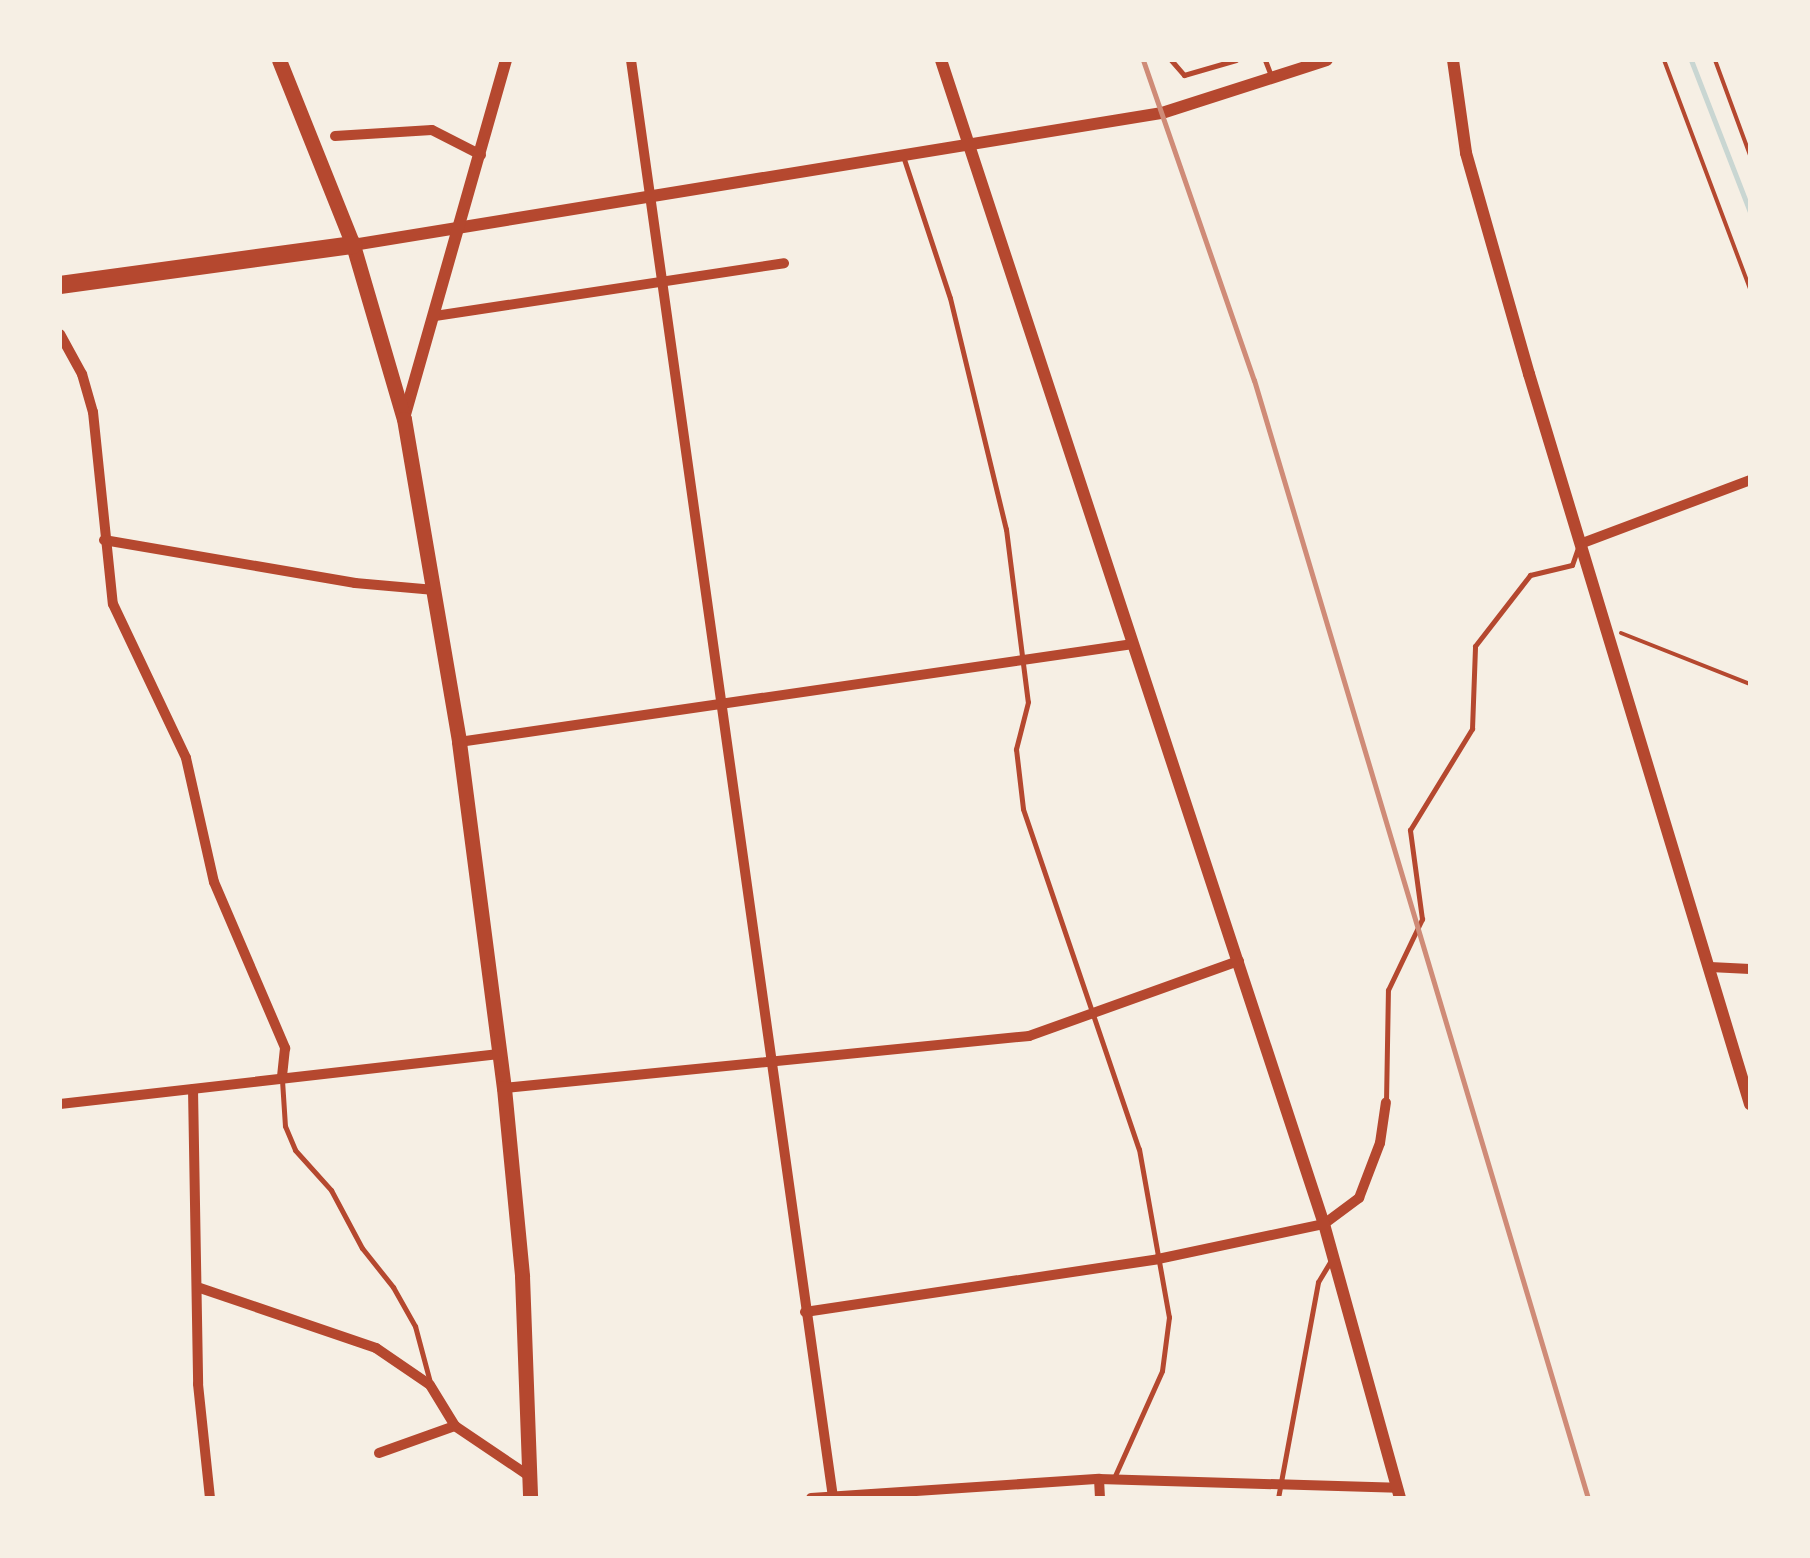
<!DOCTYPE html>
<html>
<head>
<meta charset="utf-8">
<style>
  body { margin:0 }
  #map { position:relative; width:1810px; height:1558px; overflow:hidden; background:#f6efe4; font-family:Quicksand,sans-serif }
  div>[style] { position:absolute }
  .stream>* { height:5px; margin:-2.5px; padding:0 2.5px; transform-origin:2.5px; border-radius:2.5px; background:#c9d6d2 }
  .path>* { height:4px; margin:-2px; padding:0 2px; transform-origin:2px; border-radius:2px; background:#b5482f }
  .service>* { height:5px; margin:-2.5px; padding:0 2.5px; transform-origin:2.5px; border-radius:2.5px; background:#b5482f }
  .minor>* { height:10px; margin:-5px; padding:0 5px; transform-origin:5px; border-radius:5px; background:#b5482f }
  .tertiary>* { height:12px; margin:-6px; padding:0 6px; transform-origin:6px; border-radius:6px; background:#b5482f }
  .secondary>* { height:15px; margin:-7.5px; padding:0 7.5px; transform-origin:7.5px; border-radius:7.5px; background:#b5482f }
  .primary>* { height:15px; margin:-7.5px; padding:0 7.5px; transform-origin:7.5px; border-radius:7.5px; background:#b5482f }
  .trunk>* { height:18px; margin:-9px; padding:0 9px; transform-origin:9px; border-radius:9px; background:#b5482f }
  .rail>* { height:5px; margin:-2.5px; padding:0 2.5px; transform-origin:2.5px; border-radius:2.5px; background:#cf8b77 }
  span { translate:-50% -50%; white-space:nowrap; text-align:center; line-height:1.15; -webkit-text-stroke:8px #f6efe4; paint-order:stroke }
  .frame { position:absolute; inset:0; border:62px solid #f6efe4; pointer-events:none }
</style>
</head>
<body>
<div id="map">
  <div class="stream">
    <div style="left:1691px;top:60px;width:163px;rotate:68.8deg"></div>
  </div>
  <div class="path">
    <div style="left:1664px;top:60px;width:245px;rotate:69.4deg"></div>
    <div style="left:1715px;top:60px;width:101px;rotate:69.8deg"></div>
    <div style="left:1621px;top:633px;width:139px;rotate:21.6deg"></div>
  </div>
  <div class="service">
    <div style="left:1171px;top:60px;width:20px;rotate:49deg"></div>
    <div style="left:1184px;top:75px;width:54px;rotate:-16.1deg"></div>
    <div style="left:1265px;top:60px;width:17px;rotate:69deg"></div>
    <div style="left:904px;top:159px;width:146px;rotate:71.7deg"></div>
    <div style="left:950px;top:298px;width:238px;rotate:76.4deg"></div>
    <div style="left:1006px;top:529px;width:174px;rotate:82.8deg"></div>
    <div style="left:1028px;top:702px;width:49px;rotate:104.3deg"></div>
    <div style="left:1016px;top:749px;width:60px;rotate:83.3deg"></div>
    <div style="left:1023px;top:809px;width:359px;rotate:71.2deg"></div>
    <div style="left:1139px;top:1149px;width:171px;rotate:79.9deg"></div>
    <div style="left:1169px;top:1317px;width:54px;rotate:97.4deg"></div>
    <div style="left:1162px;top:1371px;width:117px;rotate:114.2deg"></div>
    <div style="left:282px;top:1080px;width:46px;rotate:86.3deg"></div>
    <div style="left:285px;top:1126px;width:26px;rotate:67deg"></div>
    <div style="left:295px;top:1150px;width:54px;rotate:48deg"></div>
    <div style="left:331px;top:1190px;width:66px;rotate:61.9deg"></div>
    <div style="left:362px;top:1248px;width:50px;rotate:51.5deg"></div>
    <div style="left:393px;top:1287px;width:45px;rotate:60.6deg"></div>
    <div style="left:415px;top:1326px;width:58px;rotate:75deg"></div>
    <div style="left:1386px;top:1102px;width:112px;rotate:-89deg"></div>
    <div style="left:1388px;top:990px;width:79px;rotate:-64.4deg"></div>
    <div style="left:1422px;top:919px;width:90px;rotate:-97.7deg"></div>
    <div style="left:1410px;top:830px;width:119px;rotate:-58.5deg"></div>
    <div style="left:1472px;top:729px;width:83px;rotate:-87.9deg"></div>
    <div style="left:1475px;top:646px;width:90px;rotate:-52.2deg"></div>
    <div style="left:1530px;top:575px;width:43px;rotate:-13.4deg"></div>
    <div style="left:1572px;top:565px;width:18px;rotate:-71deg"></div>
    <div style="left:1278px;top:1498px;width:220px;rotate:-79.5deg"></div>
    <div style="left:1318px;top:1282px;width:27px;rotate:-59deg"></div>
  </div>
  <div class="minor">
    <div style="left:631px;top:60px;width:1452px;rotate:82deg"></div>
    <div style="left:335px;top:136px;width:97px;rotate:-3.5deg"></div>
    <div style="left:432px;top:130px;width:55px;rotate:27deg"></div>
    <div style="left:435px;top:316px;width:353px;rotate:-8.6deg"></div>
    <div style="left:60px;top:334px;width:46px;rotate:61.2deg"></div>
    <div style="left:82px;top:374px;width:40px;rotate:74deg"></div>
    <div style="left:93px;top:412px;width:193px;rotate:84.1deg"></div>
    <div style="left:113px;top:604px;width:170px;rotate:64.6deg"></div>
    <div style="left:186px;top:758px;width:127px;rotate:77.3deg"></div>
    <div style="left:214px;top:882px;width:181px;rotate:66.8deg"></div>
    <div style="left:285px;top:1048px;width:27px;rotate:96deg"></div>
    <div style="left:104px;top:540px;width:255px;rotate:9.7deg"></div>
    <div style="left:355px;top:583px;width:80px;rotate:5deg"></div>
    <div style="left:1580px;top:544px;width:182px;rotate:-20.6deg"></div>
    <div style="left:459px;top:742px;width:681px;rotate:-8.27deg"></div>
    <div style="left:1710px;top:967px;width:40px;rotate:2.9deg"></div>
    <div style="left:504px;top:1088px;width:528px;rotate:-5.66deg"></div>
    <div style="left:1029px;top:1036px;width:223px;rotate:-19.7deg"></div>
    <div style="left:193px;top:1089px;width:295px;rotate:89deg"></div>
    <div style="left:198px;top:1384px;width:115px;rotate:84deg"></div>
    <div style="left:60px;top:1104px;width:444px;rotate:-6.5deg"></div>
    <div style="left:200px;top:1288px;width:186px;rotate:18.8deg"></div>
    <div style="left:376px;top:1348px;width:65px;rotate:34.4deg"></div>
    <div style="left:430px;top:1385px;width:48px;rotate:58.6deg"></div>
    <div style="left:455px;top:1426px;width:89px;rotate:34deg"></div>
    <div style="left:805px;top:1312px;width:357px;rotate:-8.5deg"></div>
    <div style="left:1158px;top:1259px;width:170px;rotate:-11.9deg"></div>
    <div style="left:1324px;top:1224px;width:44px;rotate:-36.6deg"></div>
    <div style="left:1359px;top:1198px;width:59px;rotate:-69.1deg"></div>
    <div style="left:1380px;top:1143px;width:41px;rotate:-81.7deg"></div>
    <div style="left:379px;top:1453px;width:81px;rotate:-19.6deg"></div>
    <div style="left:1099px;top:1479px;width:19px;rotate:87deg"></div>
    <div style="left:811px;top:1498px;width:289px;rotate:-3.8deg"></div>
    <div style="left:1099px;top:1479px;width:298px;rotate:1.7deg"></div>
  </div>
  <div class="tertiary">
    <div style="left:941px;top:60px;width:1225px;rotate:71.79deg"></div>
    <div style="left:1324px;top:1224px;width:284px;rotate:74.5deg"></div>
    <div style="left:1453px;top:60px;width:94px;rotate:82deg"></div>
    <div style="left:1466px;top:153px;width:230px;rotate:74.1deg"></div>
    <div style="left:1529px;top:374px;width:763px;rotate:73.16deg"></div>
    <div style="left:353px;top:245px;width:820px;rotate:-9.27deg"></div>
    <div style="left:1162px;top:113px;width:173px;rotate:-17.8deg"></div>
    <div style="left:404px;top:418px;width:372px;rotate:-74.1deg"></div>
  </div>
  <div class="secondary">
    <div style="left:353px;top:245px;width:181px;rotate:73.7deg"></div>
    <div style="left:404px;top:419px;width:328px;rotate:80.3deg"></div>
    <div style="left:459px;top:742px;width:349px;rotate:82.6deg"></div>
    <div style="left:504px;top:1088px;width:189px;rotate:84.5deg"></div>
    <div style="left:522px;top:1276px;width:222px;rotate:87.9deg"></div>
  </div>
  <div class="primary">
    <div style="left:279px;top:60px;width:199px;rotate:68.2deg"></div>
  </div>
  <div class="trunk">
    <div style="left:60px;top:285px;width:296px;rotate:-7.8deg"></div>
  </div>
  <div class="rail">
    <div style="left:1143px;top:60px;width:339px;rotate:70.9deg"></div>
    <div style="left:1254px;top:380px;width:1167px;rotate:73.37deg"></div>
  </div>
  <div class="frame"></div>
</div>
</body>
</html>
